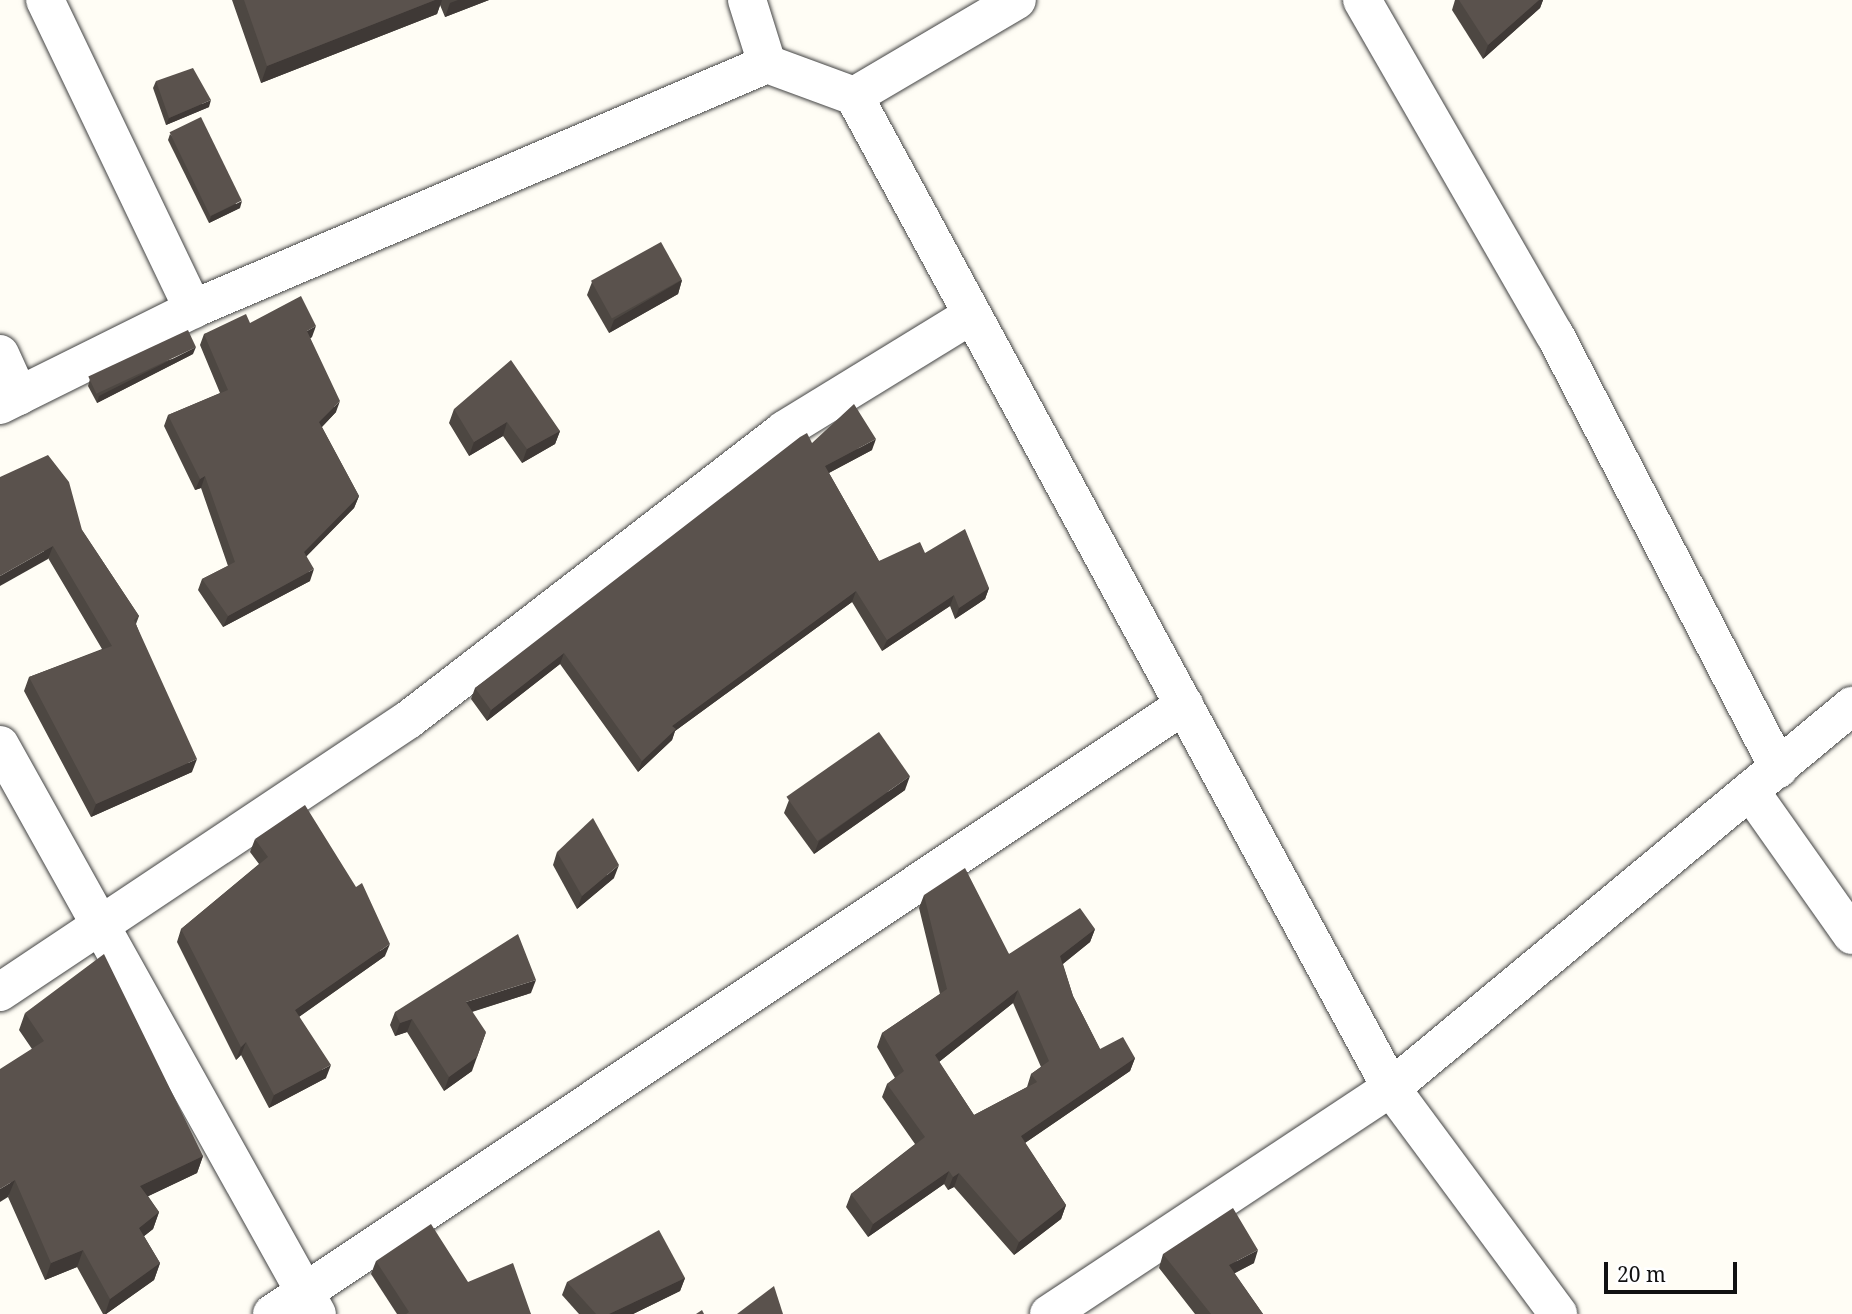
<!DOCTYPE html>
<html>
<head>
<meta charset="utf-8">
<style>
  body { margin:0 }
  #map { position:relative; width:1852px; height:1314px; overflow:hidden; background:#fffdf5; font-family:"Noto Serif",serif }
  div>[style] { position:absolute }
  .roads { filter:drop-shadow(0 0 2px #444) drop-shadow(0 0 2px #444) }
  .minor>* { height:38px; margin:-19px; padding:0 19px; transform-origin:19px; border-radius:19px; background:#fff }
  .wall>* { inset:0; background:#4d4742 }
  .shaded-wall>* { inset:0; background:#3f3936 }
  .building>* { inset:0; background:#5a524d; transform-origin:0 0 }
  span { translate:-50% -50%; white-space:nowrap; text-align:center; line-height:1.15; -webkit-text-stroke:7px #fff; paint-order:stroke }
  .scale { position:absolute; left:1604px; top:1262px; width:133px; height:32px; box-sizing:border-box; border:4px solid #111; border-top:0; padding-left:9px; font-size:21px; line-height:24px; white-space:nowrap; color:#111; -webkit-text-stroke:5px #fff; paint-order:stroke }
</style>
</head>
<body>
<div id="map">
  <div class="roads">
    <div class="minor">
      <div style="left:45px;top:0;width:343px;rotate:64.4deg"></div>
      <div style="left:747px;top:0;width:67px;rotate:72.6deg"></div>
      <div style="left:1362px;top:0;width:387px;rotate:60.1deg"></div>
      <div style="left:1555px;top:335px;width:488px;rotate:62.7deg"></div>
      <div style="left:854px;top:96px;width:189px;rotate:-30.5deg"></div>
      <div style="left:0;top:354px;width:46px;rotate:65.7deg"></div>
      <div style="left:0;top:405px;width:216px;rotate:-26.4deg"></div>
      <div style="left:193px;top:309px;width:624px;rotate:-23.11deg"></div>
      <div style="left:767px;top:64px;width:93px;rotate:20.2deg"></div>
      <div style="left:854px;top:96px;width:1128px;rotate:61.57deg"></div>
      <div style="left:1391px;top:1088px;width:281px;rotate:53.5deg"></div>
      <div style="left:0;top:745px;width:651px;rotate:60.88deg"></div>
      <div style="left:1751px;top:792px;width:175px;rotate:54.8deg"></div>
      <div style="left:0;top:992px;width:490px;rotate:-33.7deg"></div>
      <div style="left:408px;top:720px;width:475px;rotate:-37.6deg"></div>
      <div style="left:784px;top:430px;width:220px;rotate:-31.5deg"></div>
      <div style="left:272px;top:1314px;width:1097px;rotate:-33.73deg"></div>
      <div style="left:1049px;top:1314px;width:410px;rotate:-33.5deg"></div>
      <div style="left:1391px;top:1088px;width:599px;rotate:-39.65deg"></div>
    </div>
  </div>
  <div class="wall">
    <div style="clip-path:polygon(232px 0,489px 0,445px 17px,440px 5px,437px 14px,261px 83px)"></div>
    <div style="clip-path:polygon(1455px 0,1543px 0,1540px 8px,1483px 59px,1452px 10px)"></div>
    <div style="clip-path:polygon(156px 81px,209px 107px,166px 125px,153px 88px)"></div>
    <div style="clip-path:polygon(170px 134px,240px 208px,209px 223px,168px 140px)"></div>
    <div style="clip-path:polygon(682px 280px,678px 294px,609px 333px,587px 295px,592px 282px)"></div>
    <div style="clip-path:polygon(250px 323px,312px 337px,310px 338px,336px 412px,322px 427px,359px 496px,354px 508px,306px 556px,310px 581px,223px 627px,198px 590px,202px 579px,228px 566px,201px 488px,195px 490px,164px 426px,168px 415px,220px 393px,200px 345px,204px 334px)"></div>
    <div style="clip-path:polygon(193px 354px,97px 403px,88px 386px,90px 379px)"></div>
    <div style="clip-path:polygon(454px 409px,560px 431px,555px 444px,522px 463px,503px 436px,469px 456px,449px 423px)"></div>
    <div style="clip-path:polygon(812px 443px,872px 450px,829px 473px,879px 561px,925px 553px,989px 588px,985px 599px,955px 619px,950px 606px,882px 651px,852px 602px,675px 731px,672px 740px,638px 772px,560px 664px,487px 721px,471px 699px,475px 688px)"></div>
    <div style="clip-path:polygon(0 477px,82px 530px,139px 616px,136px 624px,192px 772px,91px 817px,24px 691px,29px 677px,102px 649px)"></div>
    <div style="clip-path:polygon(905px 790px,814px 854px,784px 813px,789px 800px)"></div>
    <div style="clip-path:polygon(255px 839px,385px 956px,299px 1017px,326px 1078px,269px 1108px,241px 1055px,236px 1060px,177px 942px,181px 929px,259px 864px,250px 852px)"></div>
    <div style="clip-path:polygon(557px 852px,614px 878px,577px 909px,553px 865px)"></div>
    <div style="clip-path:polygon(evenodd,924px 895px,1009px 954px,1095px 929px,1090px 942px,1063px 964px,1073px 996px,1100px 1049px,1135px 1058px,1130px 1071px,1025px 1143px,1066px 1205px,1061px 1219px,1014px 1255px,954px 1187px,948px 1190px,944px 1184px,868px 1237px,846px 1207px,851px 1194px,915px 1144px,882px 1097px,887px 1084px,895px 1078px,877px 1047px,882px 1033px,940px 994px,919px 908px,924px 895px,1013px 1003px,1041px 1067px,1031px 1074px,1027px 1087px,974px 1115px,939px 1062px,1013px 1003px)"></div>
    <div style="clip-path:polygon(531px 993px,472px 1012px,472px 1071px,444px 1091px,407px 1032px,395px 1036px,390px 1025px,395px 1012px)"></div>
    <div style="clip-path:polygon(25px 1013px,203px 1156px,197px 1173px,148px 1196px,159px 1212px,153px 1229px,144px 1236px,160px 1263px,154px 1280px,106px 1314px,103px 1314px,77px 1267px,45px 1280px,8px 1197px,32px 1049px,19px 1030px)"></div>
    <div style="clip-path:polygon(1163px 1254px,1254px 1263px,1234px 1273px,1263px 1314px,1195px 1314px,1159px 1268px)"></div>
    <div style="clip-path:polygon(376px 1261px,468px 1282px,531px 1314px,397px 1314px,371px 1274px)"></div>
    <div style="clip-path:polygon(685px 1278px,680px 1291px,633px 1314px,579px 1314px,562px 1295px,567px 1282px)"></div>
  </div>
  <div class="shaded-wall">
    <div style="clip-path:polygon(435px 0,442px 0,437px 14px,261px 83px,267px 66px)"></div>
    <div style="clip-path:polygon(458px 0,489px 0,445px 17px,450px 3px)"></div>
    <div style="clip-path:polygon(1539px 0,1543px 0,1540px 8px,1483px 59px,1488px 45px)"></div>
    <div style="clip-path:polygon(211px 100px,209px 107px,166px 125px,169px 118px)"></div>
    <div style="clip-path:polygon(242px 201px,240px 208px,209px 223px,211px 216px)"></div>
    <div style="clip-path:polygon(682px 280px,678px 294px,609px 333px,614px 320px)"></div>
    <div style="clip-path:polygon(316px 326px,312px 337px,303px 343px,307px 331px)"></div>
    <div style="clip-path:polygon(196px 347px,193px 354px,97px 403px,99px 396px)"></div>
    <div style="clip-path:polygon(340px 401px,336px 412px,315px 434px,319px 422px)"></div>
    <div style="clip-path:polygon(507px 422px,503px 436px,469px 456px,474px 442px)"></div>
    <div style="clip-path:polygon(560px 431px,555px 444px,522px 463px,527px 449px)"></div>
    <div style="clip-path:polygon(876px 439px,872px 450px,821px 477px,825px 466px)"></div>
    <div style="clip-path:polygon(205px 476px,201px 488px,195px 490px,200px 479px)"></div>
    <div style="clip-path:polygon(359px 496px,354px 508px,300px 563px,304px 552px)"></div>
    <div style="clip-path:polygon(53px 546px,48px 559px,0 586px,0 576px)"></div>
    <div style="clip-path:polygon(314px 569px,310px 581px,223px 627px,228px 616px)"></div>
    <div style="clip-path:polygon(989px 588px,985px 599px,955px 619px,959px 608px)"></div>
    <div style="clip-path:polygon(856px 591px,852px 602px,675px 731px,672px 740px,638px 772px,642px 761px,672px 726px)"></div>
    <div style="clip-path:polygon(954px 595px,950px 606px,882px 651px,887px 640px)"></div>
    <div style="clip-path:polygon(564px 653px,560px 664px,487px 721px,491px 710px)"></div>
    <div style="clip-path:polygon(197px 759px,192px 772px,91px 817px,96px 804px)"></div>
    <div style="clip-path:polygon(910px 776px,905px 790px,814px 854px,819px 841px)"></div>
    <div style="clip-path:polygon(619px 865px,614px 878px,577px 909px,582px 896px)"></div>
    <div style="clip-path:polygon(1095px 929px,1090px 942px,1055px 970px,1060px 956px)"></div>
    <div style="clip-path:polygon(390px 944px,385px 956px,290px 1023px,295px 1010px)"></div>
    <div style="clip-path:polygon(536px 980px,531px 993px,461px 1015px,466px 1002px)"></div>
    <div style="clip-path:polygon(1018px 990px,1013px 1003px,930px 1069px,935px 1055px)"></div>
    <div style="clip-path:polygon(412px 1019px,407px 1032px,395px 1036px,400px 1023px)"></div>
    <div style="clip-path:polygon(486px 1032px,472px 1071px,444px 1091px,449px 1077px)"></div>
    <div style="clip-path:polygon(246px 1042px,241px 1055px,236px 1060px,241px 1047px)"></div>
    <div style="clip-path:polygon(1135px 1058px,1130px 1071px,1016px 1149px,1021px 1136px)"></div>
    <div style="clip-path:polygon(331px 1065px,326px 1078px,269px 1108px,274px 1095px)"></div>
    <div style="clip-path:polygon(203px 1156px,197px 1173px,134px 1203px,140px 1186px)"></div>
    <div style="clip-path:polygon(949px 1171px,944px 1184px,868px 1237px,873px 1224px)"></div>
    <div style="clip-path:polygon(959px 1173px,954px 1187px,948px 1190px,953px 1177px)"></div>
    <div style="clip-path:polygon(15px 1180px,8px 1197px,0 1202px,0 1189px)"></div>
    <div style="clip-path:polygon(1066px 1205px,1061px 1219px,1014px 1255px,1019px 1242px)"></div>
    <div style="clip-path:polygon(159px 1212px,153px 1229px,133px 1245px,139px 1228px)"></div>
    <div style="clip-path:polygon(83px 1250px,77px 1267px,45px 1280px,51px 1263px)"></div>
    <div style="clip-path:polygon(1258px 1250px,1254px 1263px,1224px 1279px,1229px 1265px)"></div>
    <div style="clip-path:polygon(160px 1263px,154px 1280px,106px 1314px,105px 1314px,110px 1299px)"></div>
    <div style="clip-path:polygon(685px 1278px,680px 1291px,633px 1314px,609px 1314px)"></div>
  </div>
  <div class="building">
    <div style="clip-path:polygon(244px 0,435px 0,267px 66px)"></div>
    <div style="clip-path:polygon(1459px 0,1539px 0,1488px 45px)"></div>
    <div style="clip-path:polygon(193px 68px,211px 100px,169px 118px,156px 81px)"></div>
    <div style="left:201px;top:117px;width:93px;height:35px;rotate:64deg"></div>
    <div style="left:661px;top:242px;width:43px;height:80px;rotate:61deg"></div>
    <div style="clip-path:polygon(301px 296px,316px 326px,307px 331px,340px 401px,319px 422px,359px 496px,304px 552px,314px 569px,228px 616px,202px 579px,235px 562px,205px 476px,200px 479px,168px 415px,228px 390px,204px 334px,246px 314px,250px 323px)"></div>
    <div style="left:188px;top:330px;width:19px;height:110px;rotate:65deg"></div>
    <div style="clip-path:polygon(511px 360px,560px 431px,527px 449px,507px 422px,474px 442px,454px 409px)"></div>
    <div style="clip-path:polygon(854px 404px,876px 439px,825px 466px,879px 561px,920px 542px,925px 553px,965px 529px,989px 588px,959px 608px,954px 595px,887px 640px,856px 591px,672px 726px,676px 729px,642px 761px,564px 653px,491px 710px,475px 688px,800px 437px,807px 433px,812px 443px)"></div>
    <div style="clip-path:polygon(48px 455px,69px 482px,82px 530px,139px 616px,134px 620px,197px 759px,96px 804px,29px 677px,112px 646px,53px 546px,0 576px,0 477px)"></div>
    <div style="left:879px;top:732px;width:54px;height:113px;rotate:55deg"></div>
    <div style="clip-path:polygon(305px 805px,356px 887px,362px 883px,390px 944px,295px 1010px,331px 1065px,274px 1095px,246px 1042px,241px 1047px,181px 929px,268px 857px,255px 839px)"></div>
    <div style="clip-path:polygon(593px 818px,619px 865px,582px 896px,557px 852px)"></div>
    <div style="clip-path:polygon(evenodd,965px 868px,1009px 954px,1080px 908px,1095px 929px,1060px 956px,1073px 996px,1100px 1049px,1123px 1037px,1135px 1058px,1021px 1136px,1066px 1205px,1019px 1242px,959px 1173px,953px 1177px,949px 1171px,873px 1224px,851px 1194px,925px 1137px,887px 1084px,904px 1071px,882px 1033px,947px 989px,924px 895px,965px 868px,1018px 990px,1049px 1061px,1031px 1074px,1037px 1082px,974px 1115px,935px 1055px,1018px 990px)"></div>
    <div style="clip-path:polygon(518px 934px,536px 980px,466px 1002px,486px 1032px,477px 1057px,449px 1077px,412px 1019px,400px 1023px,395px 1012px)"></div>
    <div style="clip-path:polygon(104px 954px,203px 1156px,140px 1186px,159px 1212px,139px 1228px,160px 1263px,110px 1299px,83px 1250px,51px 1263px,15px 1180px,0 1189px,0 1069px,44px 1041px,25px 1013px)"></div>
    <div style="clip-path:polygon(1233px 1208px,1258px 1250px,1229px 1265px,1263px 1314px,1211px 1314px,1163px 1254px)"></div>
    <div style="clip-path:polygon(431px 1224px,468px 1282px,513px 1263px,531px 1314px,406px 1314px,409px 1312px,376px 1261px)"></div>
    <div style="clip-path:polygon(659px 1230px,685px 1278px,609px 1314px,596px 1314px,567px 1282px)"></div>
    <div style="clip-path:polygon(774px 1286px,783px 1314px,737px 1314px)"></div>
    <div style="clip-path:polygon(702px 1310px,704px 1314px,696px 1314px)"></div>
  </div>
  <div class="scale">20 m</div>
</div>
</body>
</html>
